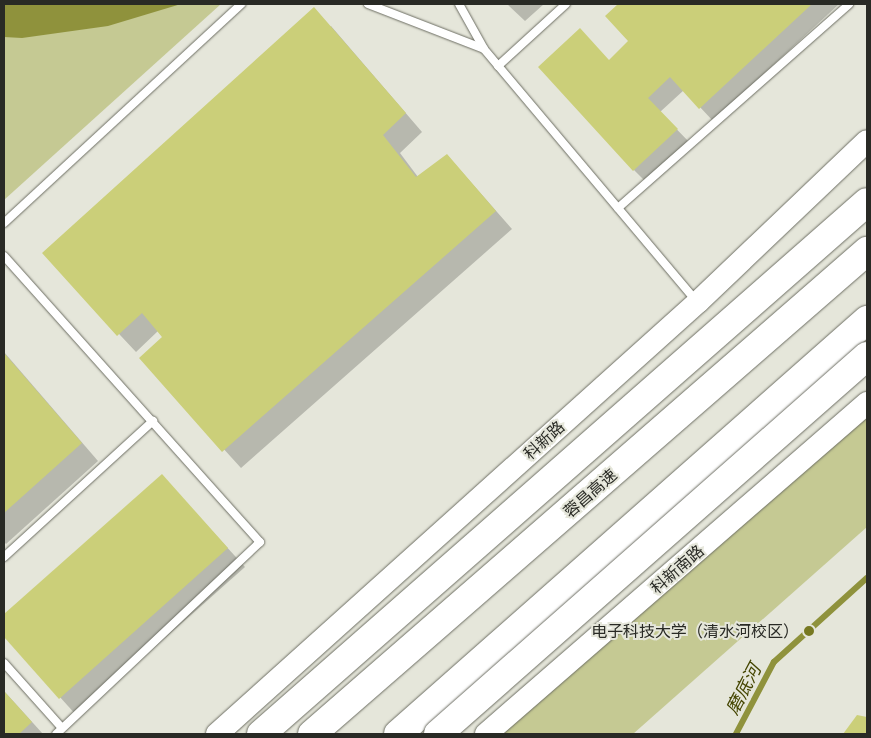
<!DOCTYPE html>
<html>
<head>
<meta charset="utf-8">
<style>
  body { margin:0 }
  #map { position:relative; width:871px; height:738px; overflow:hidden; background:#e5e6da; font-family:"PT Serif","Noto Sans SC",serif }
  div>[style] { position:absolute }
  .green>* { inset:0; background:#c5c993 }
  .water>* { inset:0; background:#8f923c }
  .shadow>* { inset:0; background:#0003 }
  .stream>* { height:5.5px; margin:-2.75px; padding:0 2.75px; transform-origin:2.75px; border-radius:2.75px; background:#8f923c }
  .building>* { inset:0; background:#cbcf79 }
  .roads { filter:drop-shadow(0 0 1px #6d6e63) drop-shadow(0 0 1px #6d6e63) }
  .service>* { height:8px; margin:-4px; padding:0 4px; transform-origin:4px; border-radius:4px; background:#fff }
  .secondary>* { height:22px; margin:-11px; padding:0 11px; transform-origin:11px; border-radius:11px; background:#fff }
  .motorway>* { height:28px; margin:-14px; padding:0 14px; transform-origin:14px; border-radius:14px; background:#fff }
  .bridges { filter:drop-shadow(0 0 1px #6d6e63) drop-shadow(0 0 1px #6d6e63) }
  .motorway-bridge>* { height:28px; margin:-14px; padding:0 14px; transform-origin:14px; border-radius:14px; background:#fff }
  .dots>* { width:14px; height:14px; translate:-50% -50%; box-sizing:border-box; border:2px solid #e5e6da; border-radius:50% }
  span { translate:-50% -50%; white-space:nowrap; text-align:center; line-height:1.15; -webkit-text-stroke:4px #e5e6da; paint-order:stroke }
  .street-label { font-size:16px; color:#292a25 }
  .poi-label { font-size:16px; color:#292a25 }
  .right { translate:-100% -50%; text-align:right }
  .water-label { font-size:18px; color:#444500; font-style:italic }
  .frame { position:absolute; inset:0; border:5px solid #292a25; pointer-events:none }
</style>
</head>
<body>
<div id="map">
  <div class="green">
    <div style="clip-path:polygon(4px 4px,221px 4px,4px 200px)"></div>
    <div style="clip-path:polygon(867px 416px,867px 527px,633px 734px,500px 734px)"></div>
  </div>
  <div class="water">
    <div style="clip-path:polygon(4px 4px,181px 4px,108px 26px,22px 38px,4px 37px)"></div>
  </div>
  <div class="shadow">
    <div style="clip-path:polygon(507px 4px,544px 4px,525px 21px)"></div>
    <div style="clip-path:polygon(620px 4px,839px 4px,713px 121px,684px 90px,660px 112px,690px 143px,647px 183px,634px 170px,609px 61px,630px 41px,607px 16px)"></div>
    <div style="clip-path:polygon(331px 26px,422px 132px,400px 153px,418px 177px,447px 155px,512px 229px,241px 468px,141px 358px,163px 338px,158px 331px,136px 352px,43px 253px)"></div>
    <div style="clip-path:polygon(4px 352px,98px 461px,6px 544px,4px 542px)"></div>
    <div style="clip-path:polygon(162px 476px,245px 567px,77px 716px,4px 635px,4px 615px)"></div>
    <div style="clip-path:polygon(4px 691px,43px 734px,4px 734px)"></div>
  </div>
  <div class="stream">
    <div style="left:736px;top:734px;width:81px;rotate:-62.2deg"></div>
    <div style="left:774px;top:662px;width:125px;rotate:-42.1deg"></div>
  </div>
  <div class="building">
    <div style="clip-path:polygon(618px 4px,812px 4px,699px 109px,670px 77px,648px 98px,678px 129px,633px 171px,538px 67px,580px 28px,609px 60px,628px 41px,605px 16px)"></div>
    <div style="clip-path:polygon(314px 7px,406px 113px,383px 135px,416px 177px,447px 154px,496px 211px,222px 452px,139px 358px,162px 337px,142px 313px,117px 336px,42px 253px)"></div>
    <div style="clip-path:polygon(4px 353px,82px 443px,4px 513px)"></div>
    <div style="clip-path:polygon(162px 474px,228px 548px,59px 699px,4px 637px,4px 614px)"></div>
    <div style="clip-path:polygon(4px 691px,32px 722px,19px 734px,4px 734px)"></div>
    <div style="clip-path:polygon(857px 715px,867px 717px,867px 734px,843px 734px)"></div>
  </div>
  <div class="roads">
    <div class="service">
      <div style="left:368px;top:4px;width:124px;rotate:21.2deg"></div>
      <div style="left:459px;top:4px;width:51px;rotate:60.9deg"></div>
      <div style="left:484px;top:49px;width:329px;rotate:49.9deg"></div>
      <div style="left:498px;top:66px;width:92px;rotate:-42.4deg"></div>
      <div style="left:618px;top:208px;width:308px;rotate:-41.4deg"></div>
      <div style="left:4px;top:223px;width:323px;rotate:-42.7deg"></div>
      <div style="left:4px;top:256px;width:384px;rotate:48.2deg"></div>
      <div style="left:260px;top:542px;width:280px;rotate:136.7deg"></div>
      <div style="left:4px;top:557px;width:202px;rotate:-42.4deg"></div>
      <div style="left:4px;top:663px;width:87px;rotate:48.3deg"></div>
    </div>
    <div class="secondary">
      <div style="left:217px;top:734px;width:647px;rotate:-41.93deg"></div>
      <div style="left:698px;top:302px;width:233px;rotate:-43.6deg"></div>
      <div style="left:486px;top:734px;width:505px;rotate:-40.98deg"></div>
    </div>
    <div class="motorway">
      <div style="left:261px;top:734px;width:806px;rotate:-41.28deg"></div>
      <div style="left:312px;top:734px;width:736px;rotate:-41.03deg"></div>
      <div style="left:398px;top:734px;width:626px;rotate:-41.44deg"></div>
    </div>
  </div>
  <div class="bridges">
    <div class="motorway-bridge">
      <div style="left:438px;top:734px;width:572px;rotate:-41.38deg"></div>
    </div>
  </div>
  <div class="dots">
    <div style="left:809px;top:631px;background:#777921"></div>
  </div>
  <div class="street-label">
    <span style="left:544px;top:440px;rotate:-42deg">科新路</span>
    <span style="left:590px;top:493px;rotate:-41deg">蓉昌高速</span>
    <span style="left:677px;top:569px;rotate:-41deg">科新南路</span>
  </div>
  <div class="poi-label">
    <span class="right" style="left:799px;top:631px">电子科技大学（清水河校区）</span>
  </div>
  <div class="water-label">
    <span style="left:743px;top:689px;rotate:-62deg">磨底河</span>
  </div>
  <div class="frame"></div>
</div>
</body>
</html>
